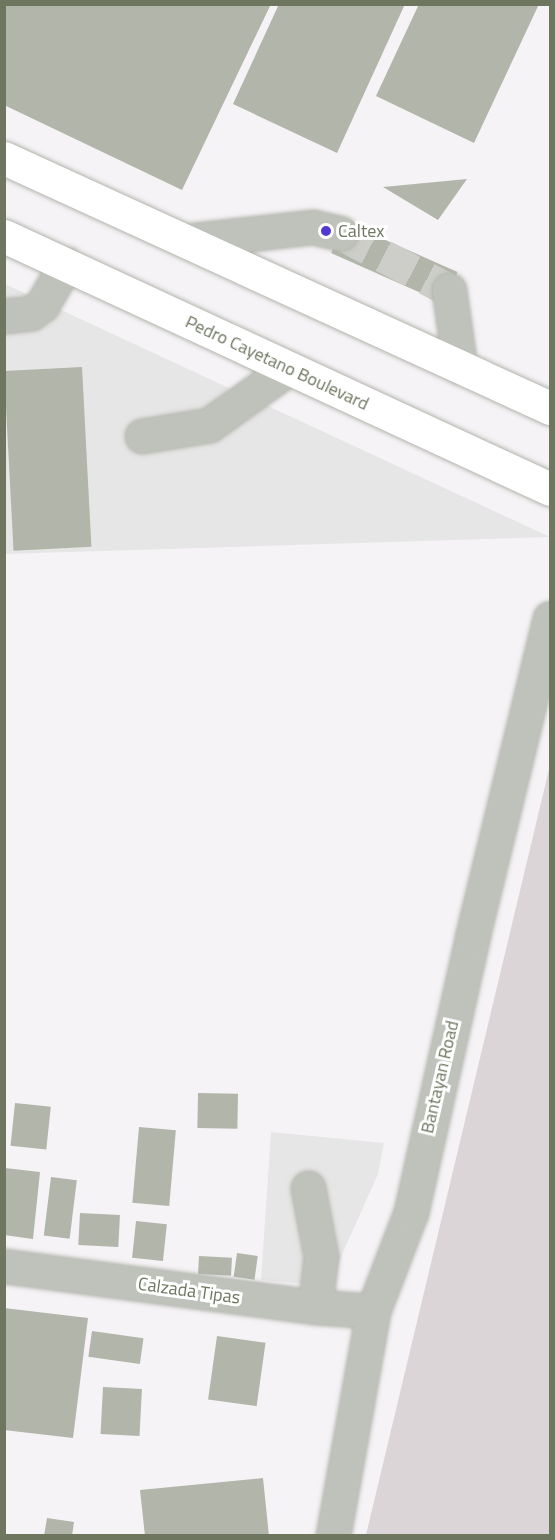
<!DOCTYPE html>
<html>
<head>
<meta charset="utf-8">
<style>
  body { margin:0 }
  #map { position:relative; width:555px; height:1540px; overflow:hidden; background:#f6f3f6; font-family:"Titillium Web",sans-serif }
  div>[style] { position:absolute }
  .built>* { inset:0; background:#e7e6e6 }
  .green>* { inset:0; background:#dcd5d8 }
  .building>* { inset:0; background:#b1b5aa; transform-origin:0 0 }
  .minor-tunnel>* { height:33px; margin-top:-16.5px; transform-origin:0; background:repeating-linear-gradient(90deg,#cdcec9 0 33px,transparent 0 49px) }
  .roads { filter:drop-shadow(0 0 2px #b2b5ad) drop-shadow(0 0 2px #b2b5ad) }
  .minor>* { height:33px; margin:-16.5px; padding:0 16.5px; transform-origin:16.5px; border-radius:16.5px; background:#bfc2bb }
  .major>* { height:33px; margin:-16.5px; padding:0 16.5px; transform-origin:16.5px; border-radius:16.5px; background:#fff }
  .dots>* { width:16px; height:16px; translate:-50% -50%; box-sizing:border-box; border:3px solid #fff; border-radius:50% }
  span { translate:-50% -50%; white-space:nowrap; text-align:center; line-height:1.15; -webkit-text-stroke:6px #fff; paint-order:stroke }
  .poi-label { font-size:18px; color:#6e765f }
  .left { translate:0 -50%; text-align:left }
  .street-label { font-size:18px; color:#6e765f }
  .frame { position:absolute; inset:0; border:6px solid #6e765f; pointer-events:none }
</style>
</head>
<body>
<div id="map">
  <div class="built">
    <div style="clip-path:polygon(5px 284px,550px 537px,5px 554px)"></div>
    <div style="clip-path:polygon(271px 1132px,384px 1143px,378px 1174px,328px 1286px,261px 1280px)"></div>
  </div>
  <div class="green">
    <div style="clip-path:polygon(550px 765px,550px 1535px,366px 1535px)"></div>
  </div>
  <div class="building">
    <div style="clip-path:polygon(4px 4px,271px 4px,182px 190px,4px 105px)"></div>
    <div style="clip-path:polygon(279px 4px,405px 4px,337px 153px,233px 104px)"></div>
    <div style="clip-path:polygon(419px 4px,539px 4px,474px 143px,376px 96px)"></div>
    <div style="clip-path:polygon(467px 179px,438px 220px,383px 187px)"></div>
    <div style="left:345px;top:222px;width:123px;height:34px;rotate:24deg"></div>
    <div style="left:82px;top:367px;width:180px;height:78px;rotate:87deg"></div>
    <div style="left:198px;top:1093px;width:40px;height:35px;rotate:1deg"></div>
    <div style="left:15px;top:1103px;width:36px;height:43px;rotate:6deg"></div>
    <div style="left:139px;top:1127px;width:37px;height:76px;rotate:5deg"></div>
    <div style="clip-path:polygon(5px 1168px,40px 1172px,33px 1239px,4px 1235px)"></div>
    <div style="left:51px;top:1177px;width:26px;height:59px;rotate:7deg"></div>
    <div style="left:80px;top:1213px;width:40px;height:32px;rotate:3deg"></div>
    <div style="left:136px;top:1221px;width:31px;height:37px;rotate:6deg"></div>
    <div style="left:237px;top:1253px;width:21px;height:24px;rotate:8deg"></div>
    <div style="left:199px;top:1256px;width:33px;height:18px;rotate:3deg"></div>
    <div style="clip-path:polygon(4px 1308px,88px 1318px,73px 1438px,4px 1430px)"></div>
    <div style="left:92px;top:1331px;width:52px;height:26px;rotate:8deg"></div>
    <div style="left:217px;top:1336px;width:49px;height:64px;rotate:8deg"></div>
    <div style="left:103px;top:1387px;width:39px;height:47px;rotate:3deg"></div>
    <div style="clip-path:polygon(263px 1478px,269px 1536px,145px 1536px,140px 1490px)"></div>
    <div style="clip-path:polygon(47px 1518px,74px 1522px,72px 1536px,44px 1536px)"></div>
  </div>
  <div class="minor-tunnel">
    <div style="left:340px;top:233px;width:123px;rotate:27.6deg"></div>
  </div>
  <div class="roads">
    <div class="minor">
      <div style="left:186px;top:241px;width:128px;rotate:-6.3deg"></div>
      <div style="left:313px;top:227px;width:28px;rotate:13deg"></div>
      <div style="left:449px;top:290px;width:78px;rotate:81.9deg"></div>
      <div style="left:4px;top:316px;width:27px;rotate:-6deg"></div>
      <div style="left:31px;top:313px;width:14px;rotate:-36deg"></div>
      <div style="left:42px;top:305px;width:48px;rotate:-59.7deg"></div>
      <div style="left:142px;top:436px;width:68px;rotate:-9.3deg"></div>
      <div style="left:209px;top:425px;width:98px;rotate:-35.5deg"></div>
      <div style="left:308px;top:1188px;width:70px;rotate:79.3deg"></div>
      <div style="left:321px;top:1257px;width:50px;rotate:96.8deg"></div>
      <div style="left:4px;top:1266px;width:314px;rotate:7.5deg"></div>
      <div style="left:315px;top:1307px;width:58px;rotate:3.9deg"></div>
      <div style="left:333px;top:1536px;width:229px;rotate:-79.9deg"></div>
      <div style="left:373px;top:1311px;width:106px;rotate:-69deg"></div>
      <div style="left:411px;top:1212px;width:281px;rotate:-77.4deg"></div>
      <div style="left:472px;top:938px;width:329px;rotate:-76.3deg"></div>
    </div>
    <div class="major">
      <div style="left:4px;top:158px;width:601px;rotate:24.6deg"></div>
      <div style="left:4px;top:236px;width:602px;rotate:24.86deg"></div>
    </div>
  </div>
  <div class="dots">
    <div style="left:326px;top:231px;background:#5138d1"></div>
  </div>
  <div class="poi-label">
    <span class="left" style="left:338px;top:231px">Caltex</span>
  </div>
  <div class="street-label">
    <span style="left:277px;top:363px;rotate:25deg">Pedro Cayetano Boulevard</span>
    <span style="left:440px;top:1077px;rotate:-77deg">Bantayan Road</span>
    <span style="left:189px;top:1291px;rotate:8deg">Calzada Tipas</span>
  </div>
  <div class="frame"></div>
</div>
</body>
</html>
